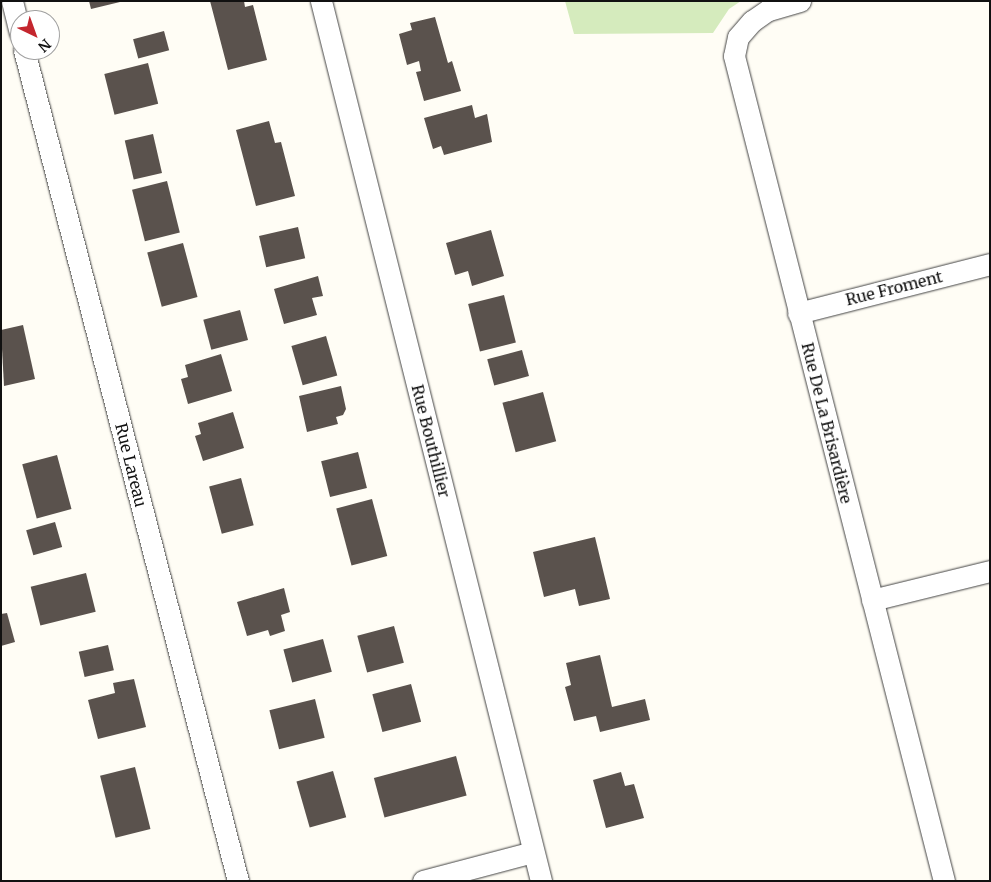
<!DOCTYPE html>
<html>
<head>
<meta charset="utf-8">
<style>
  body { margin:0 }
  #map { position:relative; width:991px; height:882px; overflow:hidden; background:#fffdf5; font-family:Merriweather,serif }
  div>[style] { position:absolute }
  .green>* { inset:0; background:#d5ebbd }
  .building>* { inset:0; background:#5a524d; transform-origin:0 0 }
  .roads { filter:drop-shadow(0 0 1px #444) drop-shadow(0 0 1px #444) }
  .minor>* { height:21px; margin:-10.5px; padding:0 10.5px; transform-origin:10.5px; border-radius:10.5px; background:#fff }
  span { translate:-50% -50%; white-space:nowrap; text-align:center; line-height:1.15; -webkit-text-stroke:5px #fff; paint-order:stroke }
  .street-label { font-size:16px; color:#111 }
  .frame { position:absolute; inset:0; border:2px solid #111; pointer-events:none }
  .north { position:absolute; left:10px; top:10px; width:50px; height:50px; box-sizing:border-box; background:#fff; border:1px solid #a0a0a0; border-radius:50%; rotate:138deg; font-size:14px; font-weight:700; line-height:20px; text-align:center; color:#111 }
  .north::after { content:''; display:block; margin:auto; width:18px; height:22px; background:#c4262e; clip-path:polygon(50% 0,100% 100%,50% 72%,0 100%) }
</style>
</head>
<body>
<div id="map">
  <div class="green">
    <div style="clip-path:polygon(565px 1px,741px 1px,729px 9px,713px 33px,574px 34px)"></div>
  </div>
  <div class="building">
    <div style="clip-path:polygon(89px 1px,120px 1px,120px 2px,91px 9px)"></div>
    <div style="clip-path:polygon(210px 1px,244px 1px,245px 7px,253px 5px,267px 60px,228px 70px)"></div>
    <div style="clip-path:polygon(435px 17px,448px 63px,452px 61px,461px 91px,424px 101px,416px 72px,421px 71px,419px 61px,407px 65px,399px 34px,412px 30px,410px 23px)"></div>
    <div style="left:164px;top:31px;width:20px;height:32px;rotate:75deg"></div>
    <div style="left:148px;top:63px;width:42px;height:45px;rotate:76deg"></div>
    <div style="clip-path:polygon(472px 105px,475px 118px,487px 114px,492px 142px,444px 155px,441px 146px,433px 149px,424px 118px)"></div>
    <div style="clip-path:polygon(269px 121px,275px 143px,281px 142px,295px 196px,256px 206px,236px 130px)"></div>
    <div style="left:153px;top:134px;width:40px;height:29px;rotate:77deg"></div>
    <div style="left:167px;top:181px;width:53px;height:36px;rotate:76deg"></div>
    <div style="left:298px;top:227px;width:32px;height:40px;rotate:77deg"></div>
    <div style="clip-path:polygon(491px 230px,504px 276px,472px 286px,468px 271px,455px 275px,446px 243px)"></div>
    <div style="left:183px;top:243px;width:56px;height:37px;rotate:75deg"></div>
    <div style="clip-path:polygon(318px 276px,323px 296px,312px 298px,317px 315px,284px 324px,274px 289px)"></div>
    <div style="left:504px;top:295px;width:49px;height:37px;rotate:76deg"></div>
    <div style="left:240px;top:310px;width:31px;height:38px;rotate:75deg"></div>
    <div style="clip-path:polygon(23px 325px,35px 379px,4px 386px,1px 330px)"></div>
    <div style="left:326px;top:336px;width:41px;height:36px;rotate:74deg"></div>
    <div style="left:522px;top:350px;width:27px;height:36px;rotate:75deg"></div>
    <div style="clip-path:polygon(221px 354px,232px 391px,188px 404px,181px 379px,188px 377px,185px 365px)"></div>
    <div style="clip-path:polygon(341px 386px,346px 409px,343px 415px,336px 417px,338px 424px,307px 432px,299px 396px)"></div>
    <div style="left:543px;top:392px;width:51px;height:42px;rotate:75deg"></div>
    <div style="clip-path:polygon(233px 412px,244px 448px,203px 461px,195px 436px,201px 434px,198px 423px)"></div>
    <div style="left:358px;top:452px;width:37px;height:38px;rotate:76deg"></div>
    <div style="left:57px;top:455px;width:56px;height:36px;rotate:75deg"></div>
    <div style="left:241px;top:478px;width:49px;height:33px;rotate:75deg"></div>
    <div style="left:372px;top:499px;width:59px;height:37px;rotate:75deg"></div>
    <div style="left:55px;top:522px;width:26px;height:30px;rotate:74deg"></div>
    <div style="clip-path:polygon(595px 537px,610px 599px,579px 606px,575px 589px,544px 597px,533px 552px)"></div>
    <div style="left:86px;top:573px;width:40px;height:57px;rotate:76deg"></div>
    <div style="clip-path:polygon(284px 588px,290px 612px,281px 615px,285px 631px,270px 636px,268px 630px,247px 636px,237px 602px)"></div>
    <div style="clip-path:polygon(7px 613px,15px 642px,1px 646px,1px 614px)"></div>
    <div style="left:394px;top:626px;width:38px;height:38px;rotate:75deg"></div>
    <div style="left:323px;top:639px;width:34px;height:41px;rotate:75deg"></div>
    <div style="left:108px;top:645px;width:26px;height:30px;rotate:77deg"></div>
    <div style="clip-path:polygon(600px 655px,612px 707px,645px 699px,650px 720px,600px 732px,596px 716px,574px 721px,565px 687px,571px 685px,566px 663px)"></div>
    <div style="clip-path:polygon(134px 679px,146px 727px,98px 739px,88px 700px,115px 693px,113px 683px)"></div>
    <div style="left:411px;top:684px;width:39px;height:40px;rotate:75deg"></div>
    <div style="left:315px;top:699px;width:40px;height:47px;rotate:76deg"></div>
    <div style="left:456px;top:756px;width:41px;height:85px;rotate:75deg"></div>
    <div style="left:135px;top:767px;width:64px;height:36px;rotate:76deg"></div>
    <div style="left:333px;top:771px;width:48px;height:38px;rotate:74deg"></div>
    <div style="clip-path:polygon(621px 772px,625px 786px,634px 784px,644px 818px,606px 828px,593px 780px)"></div>
  </div>
  <div class="roads">
    <div class="minor">
      <div style="left:12px;top:1px;width:33px;rotate:76deg"></div>
      <div style="left:321px;top:1px;width:907px;rotate:75.96deg"></div>
      <div style="left:800px;top:1px;width:33px;rotate:164deg"></div>
      <div style="left:768px;top:10px;width:19px;rotate:145deg"></div>
      <div style="left:752px;top:21px;width:21px;rotate:131deg"></div>
      <div style="left:738px;top:37px;width:19px;rotate:102deg"></div>
      <div style="left:734px;top:56px;width:851px;rotate:75.72deg"></div>
      <div style="left:24px;top:50px;width:858px;rotate:75.56deg"></div>
      <div style="left:798px;top:313px;width:198px;rotate:-14.3deg"></div>
      <div style="left:872px;top:600px;width:122px;rotate:-13.8deg"></div>
      <div style="left:423px;top:881px;width:114px;rotate:-14.8deg"></div>
    </div>
  </div>
  <div class="street-label">
    <span style="left:894px;top:288px;rotate:-14deg">Rue Froment</span>
    <span style="left:827px;top:423px;rotate:76deg">Rue De La Brisardière</span>
    <span style="left:431px;top:441px;rotate:76deg">Rue Bouthillier</span>
    <span style="left:131px;top:465px;rotate:76deg">Rue Lareau</span>
  </div>
  <div class="frame"></div>
  <div class="north">N</div>
</div>
</body>
</html>
